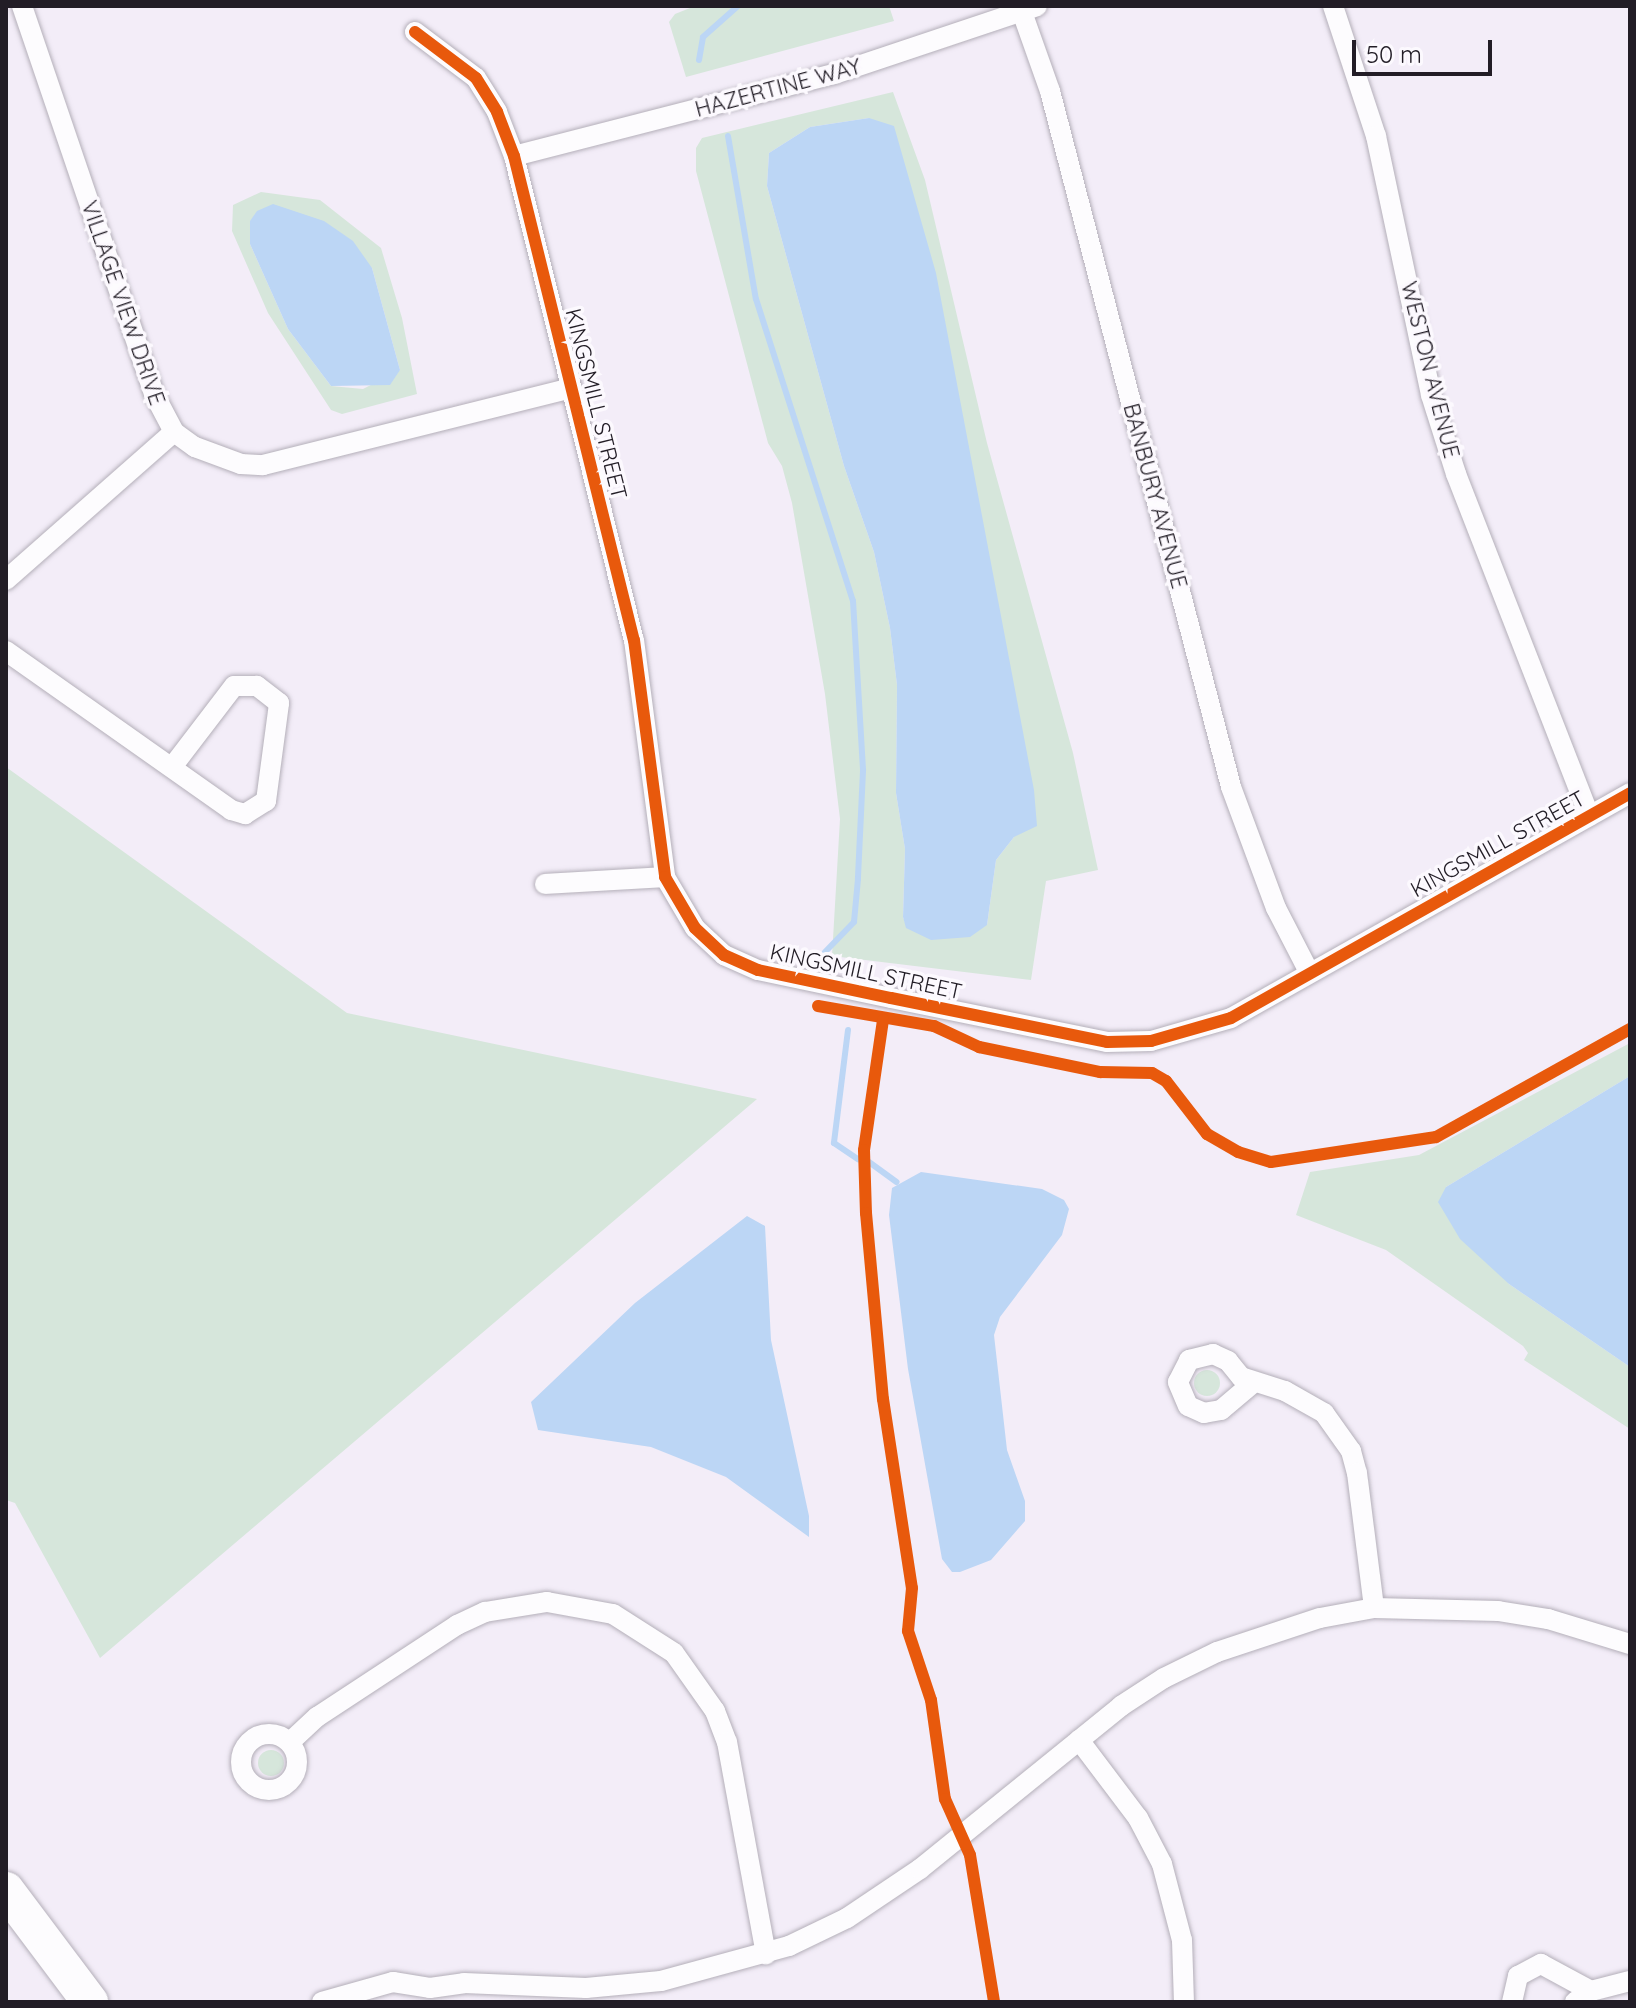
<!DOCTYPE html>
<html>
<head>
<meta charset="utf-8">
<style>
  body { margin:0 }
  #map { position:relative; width:1636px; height:2008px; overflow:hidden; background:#f3edf8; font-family:Quicksand,sans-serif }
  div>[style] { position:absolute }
  .green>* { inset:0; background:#d6e6db }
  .round { border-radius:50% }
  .water>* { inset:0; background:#bcd6f5 }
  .stream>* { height:6px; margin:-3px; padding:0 3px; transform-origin:3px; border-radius:3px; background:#bcd6f5 }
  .roads { filter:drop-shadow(0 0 2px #b4afb9) drop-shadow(0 0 2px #b4afb9) }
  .street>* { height:20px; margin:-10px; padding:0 10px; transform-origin:10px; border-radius:10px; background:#fdfcfe }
  .street>.ring { margin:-10px; padding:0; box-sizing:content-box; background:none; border:20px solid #fdfcfe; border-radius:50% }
  .highway>* { height:36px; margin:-18px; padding:0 18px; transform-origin:18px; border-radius:18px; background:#fdfcfe }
  .cycleway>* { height:12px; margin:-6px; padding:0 6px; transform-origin:6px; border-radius:6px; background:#e8590c }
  span { translate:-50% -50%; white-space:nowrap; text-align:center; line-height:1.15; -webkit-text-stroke:7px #fcf9fe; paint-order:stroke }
  .street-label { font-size:22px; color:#221d26 }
  .frame { position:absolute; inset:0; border:8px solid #221d26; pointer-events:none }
  .scale { position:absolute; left:1352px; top:40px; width:140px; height:36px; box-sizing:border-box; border:4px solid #221d26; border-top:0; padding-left:10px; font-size:24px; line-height:28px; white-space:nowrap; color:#221d26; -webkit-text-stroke:6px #fcf9fe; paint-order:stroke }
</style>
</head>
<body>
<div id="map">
  <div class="green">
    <div style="clip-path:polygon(695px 6px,889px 6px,894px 21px,686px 77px,669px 22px,675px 14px)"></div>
    <div style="clip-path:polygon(evenodd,893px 92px,925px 180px,987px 443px,1073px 753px,1098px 870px,1046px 881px,1031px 980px,832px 956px,840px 819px,825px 694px,792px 503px,782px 466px,768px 443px,696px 171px,696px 148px,702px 138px,893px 92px,869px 118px,1014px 837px,996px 860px,987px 925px,907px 928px,903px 917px,905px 849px,896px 793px,897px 685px,890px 628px,874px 552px,844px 466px,767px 186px,769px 153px,810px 127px,869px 118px)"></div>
    <div style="clip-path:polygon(evenodd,261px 192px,320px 200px,381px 248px,402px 318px,417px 394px,342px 414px,331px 410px,268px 313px,232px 231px,233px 205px,261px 192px,250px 221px,372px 268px,400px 370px,363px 389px,331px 386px,288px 329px,250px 244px,250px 221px)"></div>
    <div style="clip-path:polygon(6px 767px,347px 1013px,757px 1099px,100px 1658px,15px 1503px,6px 1500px)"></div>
    <div style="clip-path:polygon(1630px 1043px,1630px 1076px,1446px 1187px,1509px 1284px,1630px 1367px,1630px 1429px,1524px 1360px,1528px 1353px,1523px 1346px,1386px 1250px,1296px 1215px,1310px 1172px,1419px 1155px)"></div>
    <div class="round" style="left:1194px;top:1370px;width:26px;height:26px"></div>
    <div class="round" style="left:258px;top:1750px;width:26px;height:26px"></div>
  </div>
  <div class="water">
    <div style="clip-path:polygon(869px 118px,894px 126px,936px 273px,1034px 790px,1037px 826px,1014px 837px,996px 860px,987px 925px,970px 937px,931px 940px,906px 928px,903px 917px,905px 849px,896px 793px,897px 685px,890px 628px,874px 552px,844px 466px,767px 186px,769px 153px,810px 127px)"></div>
    <div style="clip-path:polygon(273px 204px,324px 221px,353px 241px,372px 268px,400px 370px,390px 385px,331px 386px,288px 329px,250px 244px,250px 221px,257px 211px)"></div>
    <div style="clip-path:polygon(1630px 1076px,1630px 1367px,1509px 1284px,1460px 1239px,1438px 1202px,1446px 1187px)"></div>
    <div style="clip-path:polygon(921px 1172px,1042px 1189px,1064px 1200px,1069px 1209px,1062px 1235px,1000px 1317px,994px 1335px,1007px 1450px,1025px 1501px,1025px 1521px,991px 1560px,960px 1572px,952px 1572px,942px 1559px,908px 1369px,889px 1215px,892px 1188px)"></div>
    <div style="clip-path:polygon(747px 1216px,765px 1226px,771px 1340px,809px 1516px,809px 1537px,726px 1477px,651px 1447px,538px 1430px,531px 1402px,635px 1303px)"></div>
  </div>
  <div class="stream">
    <div style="left:699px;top:60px;width:23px;rotate:-80deg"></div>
    <div style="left:703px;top:37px;width:47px;rotate:-41.5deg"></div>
    <div style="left:728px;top:136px;width:165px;rotate:80.3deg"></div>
    <div style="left:756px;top:299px;width:317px;rotate:72.2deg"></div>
    <div style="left:853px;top:601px;width:170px;rotate:86.6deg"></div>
    <div style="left:863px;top:771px;width:108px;rotate:92.7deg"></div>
    <div style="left:858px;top:879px;width:43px;rotate:95.3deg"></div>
    <div style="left:854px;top:922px;width:42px;rotate:134deg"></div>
    <div style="left:848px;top:1030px;width:114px;rotate:97.1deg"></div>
    <div style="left:834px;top:1143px;width:29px;rotate:34deg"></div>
    <div style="left:869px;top:1162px;width:34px;rotate:36deg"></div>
  </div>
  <div class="roads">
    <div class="street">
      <div style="left:22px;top:6px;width:410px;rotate:71.2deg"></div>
      <div style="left:154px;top:394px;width:43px;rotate:62.2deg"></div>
      <div style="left:174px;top:432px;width:26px;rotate:36deg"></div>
      <div style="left:195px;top:447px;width:49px;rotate:20.3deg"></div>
      <div style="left:241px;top:464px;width:22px;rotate:3deg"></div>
      <div style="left:263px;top:465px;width:318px;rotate:-14deg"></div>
      <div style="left:1333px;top:6px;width:137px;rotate:71.7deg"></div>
      <div style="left:1376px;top:136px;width:265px;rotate:78deg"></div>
      <div style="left:1431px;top:395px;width:83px;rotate:72.4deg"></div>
      <div style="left:1456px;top:474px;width:367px;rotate:68.7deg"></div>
      <div style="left:1022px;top:12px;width:84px;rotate:70.5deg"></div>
      <div style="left:1050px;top:91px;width:719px;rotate:75.42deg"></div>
      <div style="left:1231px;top:787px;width:129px;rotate:69.6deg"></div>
      <div style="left:1276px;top:908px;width:72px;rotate:62.7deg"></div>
      <div style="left:415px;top:32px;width:76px;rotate:37deg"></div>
      <div style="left:476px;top:78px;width:40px;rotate:58deg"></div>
      <div style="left:497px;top:112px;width:47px;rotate:68.9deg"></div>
      <div style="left:514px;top:156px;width:499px;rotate:76.1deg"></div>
      <div style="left:634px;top:640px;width:239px;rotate:82.5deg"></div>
      <div style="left:665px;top:877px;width:59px;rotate:59.5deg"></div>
      <div style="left:695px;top:928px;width:40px;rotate:43deg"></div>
      <div style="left:724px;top:955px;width:37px;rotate:24deg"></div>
      <div style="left:758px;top:970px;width:136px;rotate:11.9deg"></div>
      <div style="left:891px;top:998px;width:220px;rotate:11.5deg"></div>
      <div style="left:1107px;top:1042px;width:44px;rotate:-1.3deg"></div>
      <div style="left:1151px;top:1041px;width:83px;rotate:-16deg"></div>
      <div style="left:1231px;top:1018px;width:458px;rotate:-29.4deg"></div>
      <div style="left:514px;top:156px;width:330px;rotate:-14.4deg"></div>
      <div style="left:834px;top:74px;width:214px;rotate:-18.5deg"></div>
      <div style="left:6px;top:580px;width:224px;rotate:-41.4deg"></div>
      <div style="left:6px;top:651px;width:276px;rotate:35.2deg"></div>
      <div style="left:231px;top:810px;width:15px;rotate:16deg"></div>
      <div style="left:245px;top:814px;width:25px;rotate:-32deg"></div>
      <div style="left:266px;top:801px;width:99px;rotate:-82.4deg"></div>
      <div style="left:279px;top:703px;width:28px;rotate:-142deg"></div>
      <div style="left:257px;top:686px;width:23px;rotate:180deg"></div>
      <div style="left:234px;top:686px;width:102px;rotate:127.4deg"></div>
      <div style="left:545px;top:884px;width:120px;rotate:-3.3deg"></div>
      <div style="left:1253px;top:1383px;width:42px;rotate:139.8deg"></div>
      <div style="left:1221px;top:1410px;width:17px;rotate:170deg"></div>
      <div style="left:1204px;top:1413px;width:17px;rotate:-156deg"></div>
      <div style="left:1188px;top:1406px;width:26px;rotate:-113deg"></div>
      <div style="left:1178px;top:1382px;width:25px;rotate:-63deg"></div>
      <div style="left:1189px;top:1360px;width:25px;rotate:-14deg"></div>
      <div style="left:1213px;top:1354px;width:17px;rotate:25deg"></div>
      <div style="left:1228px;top:1361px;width:21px;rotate:51deg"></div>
      <div style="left:1241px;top:1377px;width:46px;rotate:17.7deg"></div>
      <div style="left:1285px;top:1391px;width:45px;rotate:29.4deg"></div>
      <div style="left:1324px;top:1413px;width:47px;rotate:54.6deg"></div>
      <div style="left:1351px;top:1451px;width:23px;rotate:75deg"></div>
      <div style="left:1357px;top:1473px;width:136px;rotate:82.8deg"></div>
      <div class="ring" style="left:241px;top:1734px;width:36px;height:36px"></div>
      <div style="left:1079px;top:1740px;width:98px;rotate:52.9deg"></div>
      <div style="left:1138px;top:1818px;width:52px;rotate:62.4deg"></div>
      <div style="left:1162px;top:1864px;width:79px;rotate:75.3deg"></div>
      <div style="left:1182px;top:1940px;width:62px;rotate:88.2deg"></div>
      <div style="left:290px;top:1742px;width:37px;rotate:-43deg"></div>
      <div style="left:317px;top:1717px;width:168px;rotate:-33.3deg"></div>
      <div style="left:457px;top:1625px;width:31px;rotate:-25deg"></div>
      <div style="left:485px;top:1612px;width:63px;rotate:-9.2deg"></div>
      <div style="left:547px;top:1602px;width:67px;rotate:10.3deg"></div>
      <div style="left:613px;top:1614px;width:72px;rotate:32.6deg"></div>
      <div style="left:674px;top:1653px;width:71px;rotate:54.7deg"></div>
      <div style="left:715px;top:1711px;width:33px;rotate:69deg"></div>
      <div style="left:727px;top:1742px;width:216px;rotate:79.6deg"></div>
      <div style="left:322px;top:2002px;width:74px;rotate:-15.7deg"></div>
      <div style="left:393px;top:1982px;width:37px;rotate:9deg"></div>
      <div style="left:430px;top:1988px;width:34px;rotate:-8deg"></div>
      <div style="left:464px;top:1983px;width:122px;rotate:2.3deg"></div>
      <div style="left:586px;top:1988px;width:75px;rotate:-5.3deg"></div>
      <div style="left:661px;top:1981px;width:133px;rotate:-15.3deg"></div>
      <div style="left:789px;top:1946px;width:64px;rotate:-25.8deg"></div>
      <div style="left:847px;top:1918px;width:88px;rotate:-33.9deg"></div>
      <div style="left:920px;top:1869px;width:259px;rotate:-39deg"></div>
      <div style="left:1121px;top:1706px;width:51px;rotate:-33.1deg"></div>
      <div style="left:1164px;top:1678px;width:59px;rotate:-26.1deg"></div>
      <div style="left:1217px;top:1652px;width:108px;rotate:-18.3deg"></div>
      <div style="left:1320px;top:1618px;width:55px;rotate:-10.5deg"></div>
      <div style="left:1374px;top:1608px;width:124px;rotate:1.4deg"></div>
      <div style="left:1498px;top:1611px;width:51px;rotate:9.1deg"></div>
      <div style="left:1548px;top:1619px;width:86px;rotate:17deg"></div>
      <div style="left:1512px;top:2002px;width:27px;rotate:-77deg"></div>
      <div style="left:1518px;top:1976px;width:26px;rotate:-28deg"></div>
      <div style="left:1541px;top:1964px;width:57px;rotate:28.4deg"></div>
      <div style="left:1575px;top:2002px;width:19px;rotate:-35deg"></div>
      <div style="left:1591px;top:1991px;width:40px;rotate:-14.4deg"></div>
    </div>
    <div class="highway">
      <div style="left:6px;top:1890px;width:140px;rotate:53.1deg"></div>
    </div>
  </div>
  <div class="cycleway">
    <div style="left:415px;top:32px;width:76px;rotate:37deg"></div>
    <div style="left:476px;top:78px;width:40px;rotate:58deg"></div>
    <div style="left:497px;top:112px;width:47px;rotate:68.9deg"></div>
    <div style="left:514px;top:156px;width:499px;rotate:76.1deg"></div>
    <div style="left:634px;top:640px;width:239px;rotate:82.5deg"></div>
    <div style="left:665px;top:877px;width:59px;rotate:59.5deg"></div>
    <div style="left:695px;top:928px;width:40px;rotate:43deg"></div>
    <div style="left:724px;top:955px;width:37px;rotate:24deg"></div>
    <div style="left:758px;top:970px;width:136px;rotate:11.9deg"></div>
    <div style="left:891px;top:998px;width:220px;rotate:11.5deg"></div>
    <div style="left:1107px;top:1042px;width:44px;rotate:-1.3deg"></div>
    <div style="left:1151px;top:1041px;width:83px;rotate:-16deg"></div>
    <div style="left:1231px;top:1018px;width:458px;rotate:-29.4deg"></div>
    <div style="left:818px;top:1006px;width:118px;rotate:9.8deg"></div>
    <div style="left:934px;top:1026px;width:50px;rotate:25deg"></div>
    <div style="left:979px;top:1047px;width:124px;rotate:11.7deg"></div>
    <div style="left:1100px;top:1072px;width:52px;rotate:1.1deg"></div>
    <div style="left:1152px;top:1073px;width:16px;rotate:30deg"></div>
    <div style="left:1166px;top:1081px;width:67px;rotate:52.3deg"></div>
    <div style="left:1207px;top:1134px;width:36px;rotate:30deg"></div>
    <div style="left:1238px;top:1152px;width:34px;rotate:17deg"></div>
    <div style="left:1271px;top:1162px;width:167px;rotate:-8.6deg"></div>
    <div style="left:1436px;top:1137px;width:222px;rotate:-29.1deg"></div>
    <div style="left:883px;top:1020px;width:131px;rotate:98.3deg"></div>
    <div style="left:864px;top:1150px;width:63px;rotate:88.2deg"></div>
    <div style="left:866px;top:1213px;width:187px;rotate:84.8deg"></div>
    <div style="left:883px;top:1399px;width:191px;rotate:81.3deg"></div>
    <div style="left:912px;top:1588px;width:43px;rotate:95.3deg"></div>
    <div style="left:908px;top:1631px;width:73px;rotate:71.6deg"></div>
    <div style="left:931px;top:1700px;width:100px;rotate:82deg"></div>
    <div style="left:945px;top:1799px;width:61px;rotate:65.9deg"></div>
    <div style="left:970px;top:1855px;width:149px;rotate:80.7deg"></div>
  </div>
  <div class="street-label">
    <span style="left:778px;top:88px;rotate:-15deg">HAZERTINE WAY</span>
    <span style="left:123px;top:303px;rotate:71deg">VILLAGE VIEW DRIVE</span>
    <span style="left:1430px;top:370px;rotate:76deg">WESTON AVENUE</span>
    <span style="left:596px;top:404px;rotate:76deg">KINGSMILL STREET</span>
    <span style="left:1155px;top:496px;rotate:75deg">BANBURY AVENUE</span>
    <span style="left:1498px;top:844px;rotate:-29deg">KINGSMILL STREET</span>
    <span style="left:866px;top:972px;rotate:12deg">KINGSMILL STREET</span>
  </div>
  <div class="frame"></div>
  <div class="scale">50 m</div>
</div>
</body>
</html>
